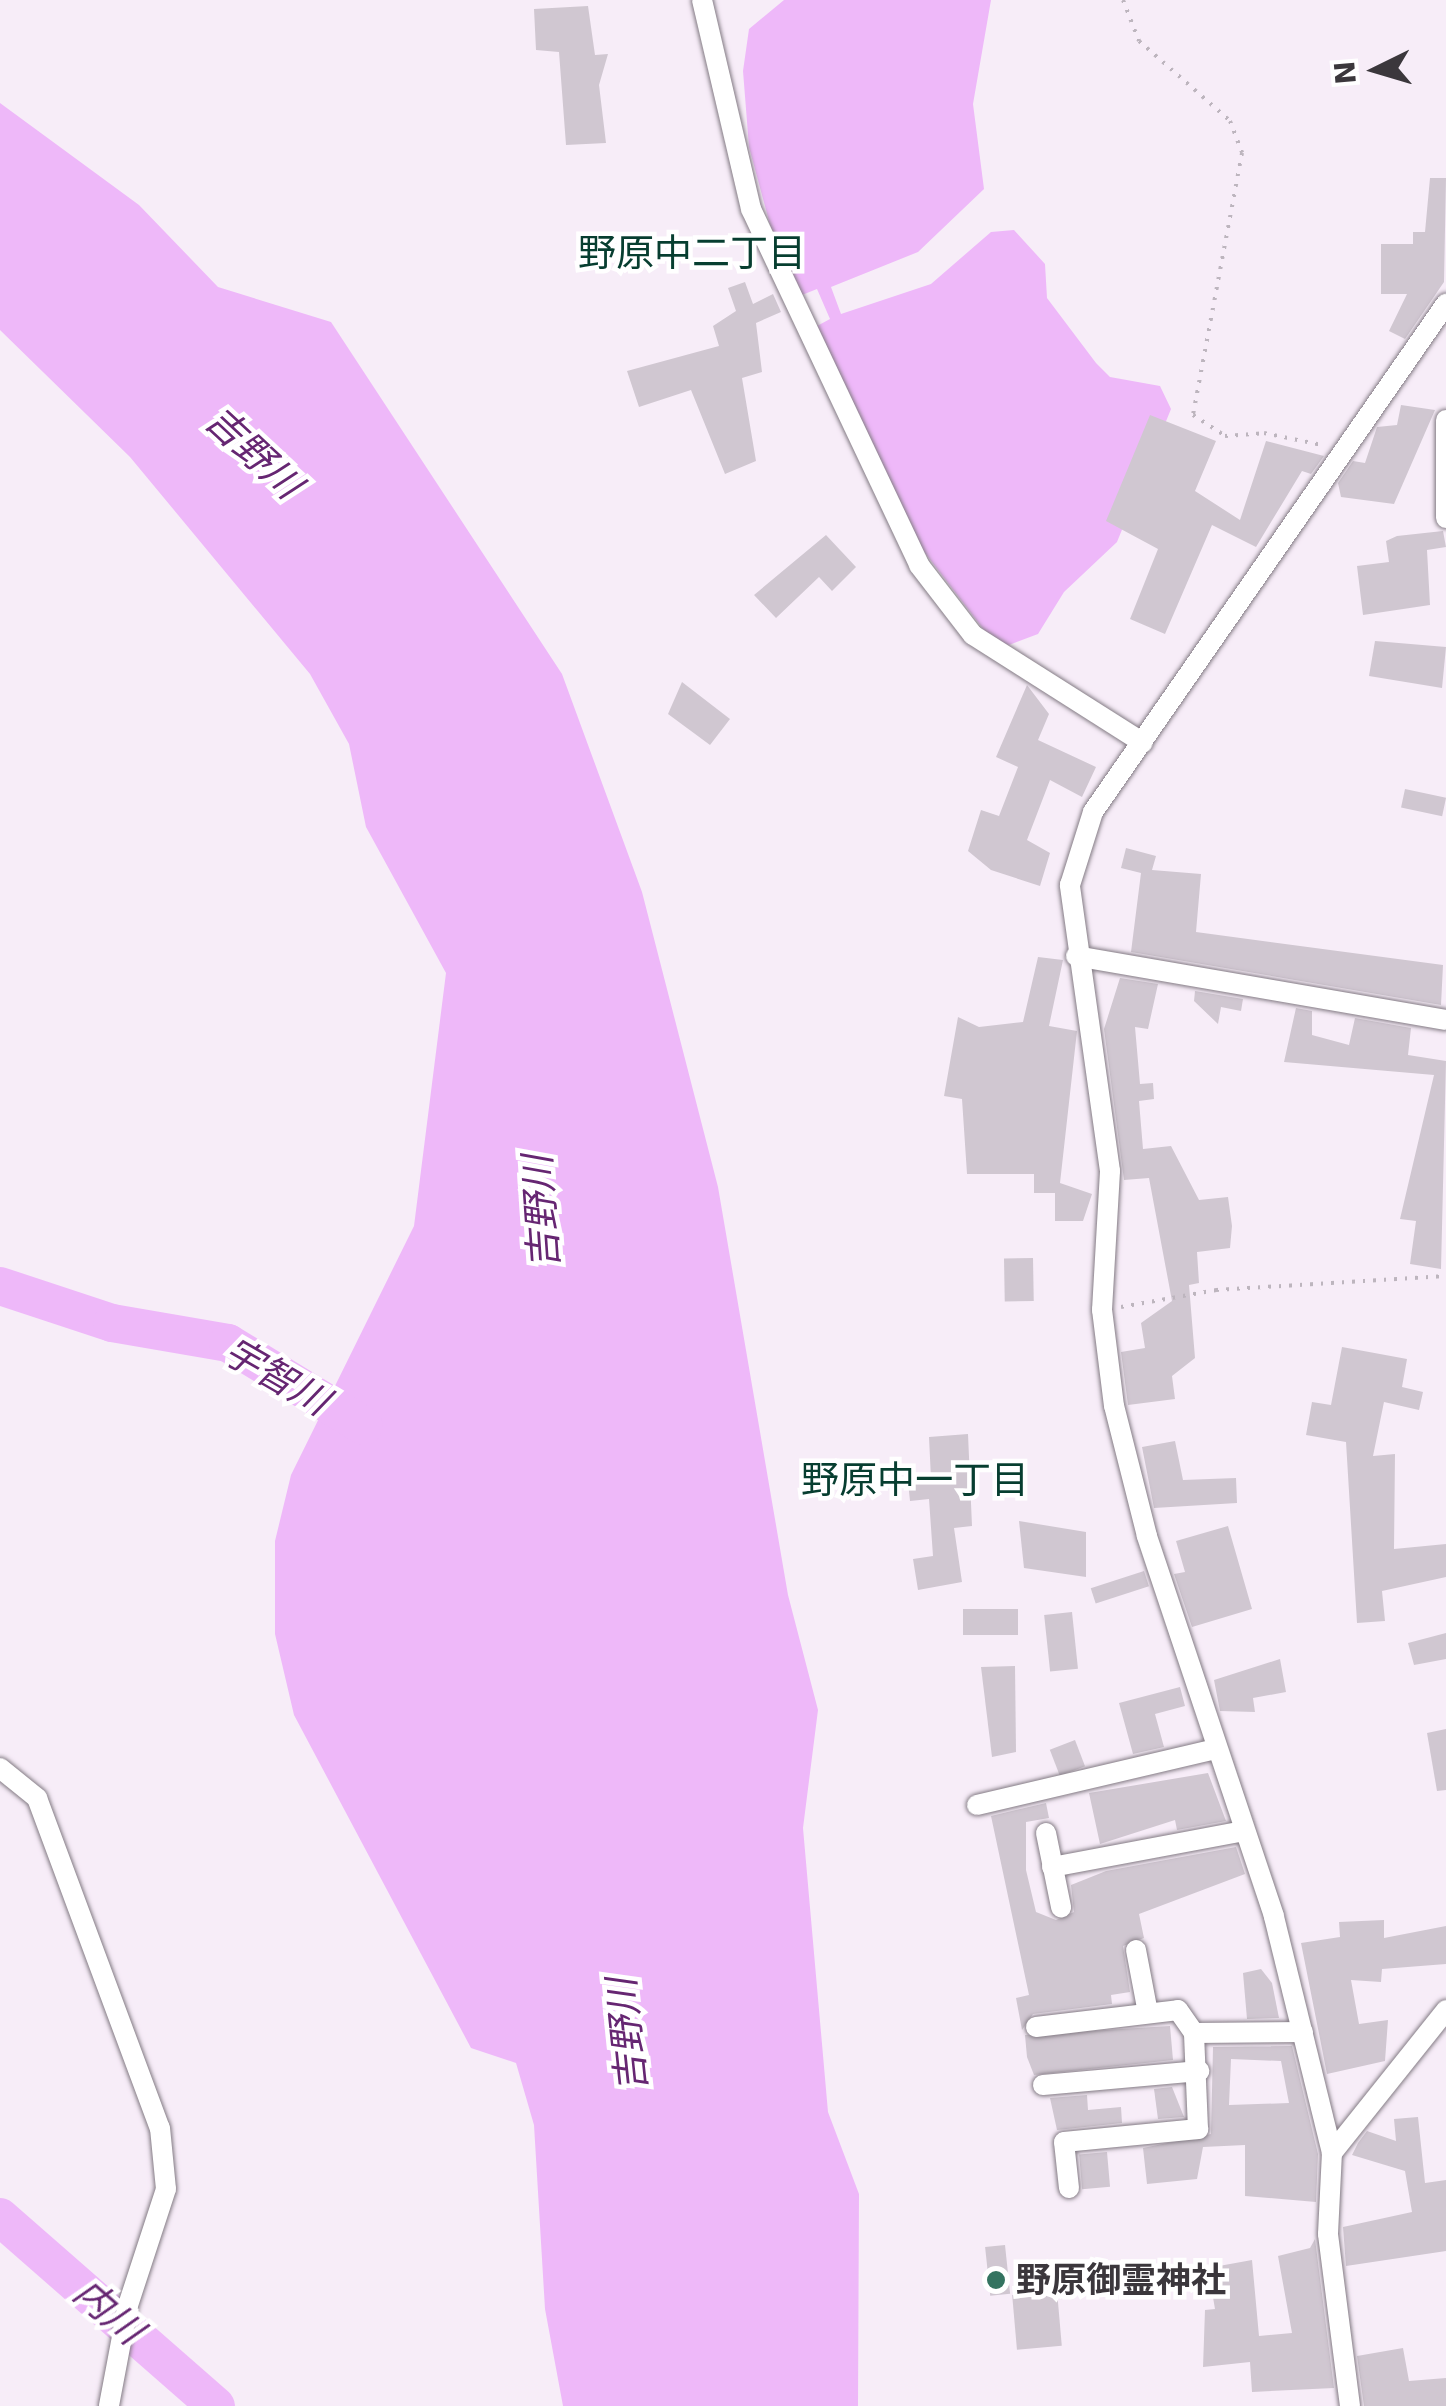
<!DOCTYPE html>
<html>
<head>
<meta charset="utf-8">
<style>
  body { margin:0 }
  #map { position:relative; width:1446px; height:2406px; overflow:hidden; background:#f7edf8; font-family:"DejaVu Sans","Noto Sans JP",sans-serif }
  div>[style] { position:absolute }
  .water>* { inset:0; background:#eeb8f9 }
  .river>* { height:38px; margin:-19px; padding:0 19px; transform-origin:19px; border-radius:19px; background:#eeb8f9 }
  .building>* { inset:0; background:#d0c7d1; transform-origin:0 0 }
  .path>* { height:4px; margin-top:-2px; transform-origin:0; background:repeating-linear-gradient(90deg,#bdb5be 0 2.5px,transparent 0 10.5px) }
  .roads { filter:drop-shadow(0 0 2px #837b84) drop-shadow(0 0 2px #837b84) }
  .minor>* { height:20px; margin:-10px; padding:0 10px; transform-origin:10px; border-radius:10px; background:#fff }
  .dots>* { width:28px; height:28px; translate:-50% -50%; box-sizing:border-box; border:5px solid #fff; border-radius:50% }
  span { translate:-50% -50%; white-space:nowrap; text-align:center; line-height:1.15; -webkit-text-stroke:9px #fff; paint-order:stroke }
  .poi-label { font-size:35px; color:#3b373c; font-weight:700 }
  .left { translate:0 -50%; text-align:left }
  .neighbourhood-label { font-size:38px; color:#073e30 }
  .water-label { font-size:38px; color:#662672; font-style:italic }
  .north { position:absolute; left:1326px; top:20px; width:100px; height:100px; -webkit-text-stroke:8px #fff; paint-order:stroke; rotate:265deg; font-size:28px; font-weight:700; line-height:40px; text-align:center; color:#3b373c }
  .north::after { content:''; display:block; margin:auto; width:35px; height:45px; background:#3b373c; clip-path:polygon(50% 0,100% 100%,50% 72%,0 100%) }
</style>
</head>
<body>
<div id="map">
  <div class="water">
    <div style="clip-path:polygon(784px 0,991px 0,973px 104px,984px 189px,918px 252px,831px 287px,841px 314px,931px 284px,991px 232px,1014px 230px,1045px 264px,1047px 298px,1096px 363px,1110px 377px,1160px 386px,1171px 409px,1117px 542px,1064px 592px,1038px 634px,1009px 645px,990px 638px,922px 549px,817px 326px,830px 319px,817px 289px,802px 295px,772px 232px,749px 147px,743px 71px,749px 29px)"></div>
    <div style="clip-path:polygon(0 103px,139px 205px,218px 287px,331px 322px,562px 674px,642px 892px,718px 1187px,788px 1595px,818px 1710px,803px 1828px,828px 2112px,859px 2194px,858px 2406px,563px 2406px,545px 2309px,534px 2125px,516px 2063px,471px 2048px,294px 1715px,275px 1634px,275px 1541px,291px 1475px,414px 1226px,446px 973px,366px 827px,349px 744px,310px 674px,130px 457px,0 330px)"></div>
  </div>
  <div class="river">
    <div style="left:0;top:1286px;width:118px;rotate:18.3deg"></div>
    <div style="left:112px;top:1323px;width:118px;rotate:9.8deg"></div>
    <div style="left:228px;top:1343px;width:159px;rotate:31.4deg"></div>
    <div style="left:0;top:2217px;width:287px;rotate:41.2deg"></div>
  </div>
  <div class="building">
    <div style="clip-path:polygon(588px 6px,595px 55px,608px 54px,599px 85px,606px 143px,566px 145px,559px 52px,536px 50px,534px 9px)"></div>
    <div style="clip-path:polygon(1430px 178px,1446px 178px,1444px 282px,1405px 339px,1389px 331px,1407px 294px,1381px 294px,1381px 244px,1413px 244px,1413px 232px,1425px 232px)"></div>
    <div style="clip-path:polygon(745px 282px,753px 304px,773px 294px,781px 312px,756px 323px,762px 372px,742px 378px,756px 461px,725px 474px,691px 390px,639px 407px,627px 371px,719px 346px,713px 326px,736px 311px,728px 288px)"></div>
    <div style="clip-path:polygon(1401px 405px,1435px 410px,1394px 504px,1341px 497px,1338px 483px,1353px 461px,1365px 463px,1377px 427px,1397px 425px)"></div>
    <div style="clip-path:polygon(1150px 415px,1216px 441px,1195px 491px,1240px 520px,1266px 441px,1324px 456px,1311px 474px,1302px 471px,1256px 547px,1212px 525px,1165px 634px,1130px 619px,1158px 549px,1106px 521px)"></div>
    <div style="clip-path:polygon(1443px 531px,1446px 547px,1427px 550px,1430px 605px,1363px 615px,1357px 566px,1389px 562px,1386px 541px,1397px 536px)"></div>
    <div style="clip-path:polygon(826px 535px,856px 567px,832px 591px,819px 577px,776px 618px,754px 595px)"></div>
    <div style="clip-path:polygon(1375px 641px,1446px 647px,1442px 688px,1369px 676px)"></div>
    <div style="clip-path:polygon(682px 682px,730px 719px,710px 745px,668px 714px)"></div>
    <div style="clip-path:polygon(1027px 685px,1049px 714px,1038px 740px,1096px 767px,1082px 797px,1050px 780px,1027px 840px,1050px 853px,1040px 886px,991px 870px,968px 851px,981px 810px,999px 816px,1018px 767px,996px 757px)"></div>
    <div style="left:1405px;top:789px;width:42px;height:19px;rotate:12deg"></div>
    <div style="clip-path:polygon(1126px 848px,1156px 856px,1152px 870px,1201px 874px,1196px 932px,1443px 965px,1441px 1005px,1131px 952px,1141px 873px,1121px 868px)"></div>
    <div style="clip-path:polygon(1038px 957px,1063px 960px,1049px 1026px,1077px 1031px,1060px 1183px,1092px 1194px,1083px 1221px,1055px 1221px,1055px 1193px,1034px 1193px,1034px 1174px,967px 1174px,962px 1099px,944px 1096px,958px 1017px,979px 1027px,1023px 1022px)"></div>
    <div style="clip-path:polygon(1120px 978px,1158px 984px,1148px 1029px,1135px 1027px,1140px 1084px,1153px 1083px,1154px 1099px,1139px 1101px,1143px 1149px,1171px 1146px,1199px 1200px,1228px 1197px,1232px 1226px,1230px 1248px,1197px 1252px,1199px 1283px,1189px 1285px,1195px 1358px,1172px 1376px,1175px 1399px,1128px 1405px,1121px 1352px,1145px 1348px,1141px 1323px,1172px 1301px,1149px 1178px,1124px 1180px,1104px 1029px)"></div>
    <div style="clip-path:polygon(1195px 991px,1243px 999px,1241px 1011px,1221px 1007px,1218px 1024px,1194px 1001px)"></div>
    <div style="clip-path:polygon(1296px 1008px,1312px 1011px,1312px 1035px,1349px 1045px,1355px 1018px,1411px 1028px,1408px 1055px,1446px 1061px,1441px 1269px,1410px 1264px,1416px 1221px,1400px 1219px,1434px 1075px,1284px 1062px)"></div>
    <div style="left:1033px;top:1258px;width:43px;height:29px;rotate:89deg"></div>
    <div style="clip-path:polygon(1342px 1347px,1407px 1359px,1402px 1387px,1423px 1392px,1419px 1410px,1384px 1402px,1373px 1456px,1395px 1454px,1394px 1549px,1446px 1544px,1446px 1577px,1382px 1591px,1385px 1621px,1357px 1623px,1346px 1442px,1306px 1435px,1312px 1402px,1331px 1405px)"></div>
    <div style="clip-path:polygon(968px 1434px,972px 1526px,954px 1528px,962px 1582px,918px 1590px,913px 1559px,933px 1556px,929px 1499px,910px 1501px,908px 1482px,931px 1479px,929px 1437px)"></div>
    <div style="clip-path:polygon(1175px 1441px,1183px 1480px,1236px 1478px,1237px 1503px,1154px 1508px,1142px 1447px)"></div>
    <div style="clip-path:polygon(1019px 1521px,1086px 1532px,1086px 1577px,1024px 1568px)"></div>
    <div style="clip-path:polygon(1228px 1526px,1252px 1609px,1192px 1627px,1174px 1574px,1185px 1572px,1176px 1541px)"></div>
    <div style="left:1144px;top:1571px;width:16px;height:56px;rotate:72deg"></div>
    <div style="left:1018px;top:1609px;width:26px;height:55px;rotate:90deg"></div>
    <div style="left:1072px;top:1612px;width:57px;height:28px;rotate:84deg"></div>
    <div style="clip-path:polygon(1446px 1633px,1446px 1659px,1414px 1665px,1408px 1643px)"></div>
    <div style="clip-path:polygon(1280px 1659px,1286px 1692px,1253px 1698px,1255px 1712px,1220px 1711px,1214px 1680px)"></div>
    <div style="clip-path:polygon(1015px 1666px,1016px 1752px,992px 1757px,981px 1667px)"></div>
    <div style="clip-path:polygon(1180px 1687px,1185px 1706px,1155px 1714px,1164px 1747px,1133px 1754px,1119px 1703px)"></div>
    <div style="clip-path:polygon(1446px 1729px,1446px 1790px,1437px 1791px,1427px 1733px)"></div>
    <div style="left:1075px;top:1740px;width:28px;height:27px;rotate:69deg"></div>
    <div style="clip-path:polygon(1208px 1773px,1226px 1821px,1177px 1830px,1175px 1820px,1100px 1844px,1089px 1793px)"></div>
    <div style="clip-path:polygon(1046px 1803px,1049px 1818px,1026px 1822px,1026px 1870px,1036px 1912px,1056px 1920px,1074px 1912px,1071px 1885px,1106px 1871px,1236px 1847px,1245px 1874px,1139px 1914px,1144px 1938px,1123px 1946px,1130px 1992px,1111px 1995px,1112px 2004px,1033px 2014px,1022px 2030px,1016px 1998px,1029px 1995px,991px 1816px)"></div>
    <div style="clip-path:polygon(1384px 1920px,1384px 1938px,1446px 1926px,1446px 1964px,1382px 1969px,1381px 1982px,1351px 1980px,1359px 2024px,1388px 2020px,1385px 2061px,1327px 2074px,1301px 1943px,1340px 1937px,1339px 1922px)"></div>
    <div style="clip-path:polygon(1261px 1969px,1272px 1983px,1279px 2018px,1247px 2019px,1243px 1973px)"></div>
    <div style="clip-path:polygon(1170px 2026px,1173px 2060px,1034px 2075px,1027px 2057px,1025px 2035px)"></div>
    <div style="clip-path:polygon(evenodd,1292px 2046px,1318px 2154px,1316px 2202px,1245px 2196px,1245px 2145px,1203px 2147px,1197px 2179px,1147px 2184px,1143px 2148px,1211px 2134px,1213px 2047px,1292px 2046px,1231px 2059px,1281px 2061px,1289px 2103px,1229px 2105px,1231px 2059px)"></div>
    <div style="clip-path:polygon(1172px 2087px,1184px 2117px,1158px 2119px,1154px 2089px)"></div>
    <div style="clip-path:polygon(1087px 2095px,1088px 2110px,1121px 2107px,1122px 2123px,1057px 2130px,1050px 2098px)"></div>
    <div style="clip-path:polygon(1418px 2117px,1425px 2183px,1446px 2180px,1446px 2251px,1346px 2266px,1343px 2227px,1412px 2212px,1405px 2171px,1352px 2155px,1358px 2143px,1367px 2131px,1396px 2141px,1394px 2119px)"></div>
    <div style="left:1107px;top:2152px;width:35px;height:28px;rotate:85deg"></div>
    <div style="clip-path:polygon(1315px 2239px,1334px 2388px,1252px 2392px,1250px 2362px,1203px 2367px,1205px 2310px,1215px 2309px,1208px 2268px,1252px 2260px,1259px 2336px,1292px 2333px,1278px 2256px,1310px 2248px)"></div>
    <div style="left:1005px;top:2245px;width:49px;height:20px;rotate:84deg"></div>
    <div style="left:1057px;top:2291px;width:55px;height:45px;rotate:85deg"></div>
    <div style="clip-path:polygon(1403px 2348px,1409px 2381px,1446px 2378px,1446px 2406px,1364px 2406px,1357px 2356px)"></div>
  </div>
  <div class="path">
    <div style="left:1123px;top:0;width:44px;rotate:68.7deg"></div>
    <div style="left:1139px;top:41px;width:121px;rotate:41.3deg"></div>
    <div style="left:1230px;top:121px;width:34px;rotate:69deg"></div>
    <div style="left:1242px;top:153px;width:267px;rotate:100.6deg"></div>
    <div style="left:1193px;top:415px;width:38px;rotate:33deg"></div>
    <div style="left:1225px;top:436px;width:39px;rotate:-4deg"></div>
    <div style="left:1264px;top:433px;width:59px;rotate:11.7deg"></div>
    <div style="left:1121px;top:1307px;width:97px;rotate:-10.1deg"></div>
    <div style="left:1216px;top:1290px;width:230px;rotate:-3.5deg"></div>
  </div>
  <div class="roads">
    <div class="minor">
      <div style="left:702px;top:0;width:215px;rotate:76.8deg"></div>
      <div style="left:751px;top:209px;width:394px;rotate:64.7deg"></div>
      <div style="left:919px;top:565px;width:88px;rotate:52.4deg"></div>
      <div style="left:973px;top:635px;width:201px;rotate:32.4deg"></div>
      <div style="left:1446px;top:420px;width:98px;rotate:90deg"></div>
      <div style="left:1076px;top:956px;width:375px;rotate:9.8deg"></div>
      <div style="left:0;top:1768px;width:48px;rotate:39deg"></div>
      <div style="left:37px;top:1798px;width:352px;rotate:69.6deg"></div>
      <div style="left:160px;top:2128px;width:61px;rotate:84.4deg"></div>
      <div style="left:166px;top:2189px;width:122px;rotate:108.1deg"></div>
      <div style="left:128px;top:2305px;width:103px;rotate:100.7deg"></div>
      <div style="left:977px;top:1805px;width:245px;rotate:-13.2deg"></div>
      <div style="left:1046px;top:1833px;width:76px;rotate:78.5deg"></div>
      <div style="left:1052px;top:1867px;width:196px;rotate:-10.6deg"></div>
      <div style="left:1136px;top:1950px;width:64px;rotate:79.2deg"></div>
      <div style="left:1036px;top:2027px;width:143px;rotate:-6.8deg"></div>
      <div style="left:1178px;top:2010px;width:28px;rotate:55deg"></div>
      <div style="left:1194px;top:2033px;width:109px;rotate:-0.5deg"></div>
      <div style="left:1043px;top:2085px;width:157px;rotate:-5.1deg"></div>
      <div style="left:1332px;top:2153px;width:183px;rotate:-51.4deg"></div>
      <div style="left:1069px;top:2188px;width:46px;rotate:-96.2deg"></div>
      <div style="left:1064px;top:2142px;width:135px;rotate:-5.5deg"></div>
      <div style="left:1198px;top:2129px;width:96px;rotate:-92.4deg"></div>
      <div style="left:1350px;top:2406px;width:173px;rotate:-97.3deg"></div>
      <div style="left:1328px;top:2234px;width:81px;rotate:-87.2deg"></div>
      <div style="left:1332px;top:2153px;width:244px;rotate:-103.8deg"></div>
      <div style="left:1274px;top:1916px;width:401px;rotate:-108.5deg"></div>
      <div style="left:1147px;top:1536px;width:134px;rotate:-104.2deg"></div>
      <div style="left:1114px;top:1406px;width:97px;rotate:-97.1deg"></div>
      <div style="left:1102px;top:1310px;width:139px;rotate:-86.7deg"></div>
      <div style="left:1110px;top:1171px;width:289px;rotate:-98deg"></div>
      <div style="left:1070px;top:885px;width:77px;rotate:-72.5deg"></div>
      <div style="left:1093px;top:812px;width:619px;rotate:-55.21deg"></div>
    </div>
  </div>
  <div class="dots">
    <div style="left:996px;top:2280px;background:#347360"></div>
  </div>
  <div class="poi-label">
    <span class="left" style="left:1016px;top:2280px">野原御霊神社</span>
  </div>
  <div class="neighbourhood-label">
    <span style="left:692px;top:254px">野原中二丁目</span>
    <span style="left:915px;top:1481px">野原中一丁目</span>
  </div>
  <div class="water-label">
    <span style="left:253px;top:453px;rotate:43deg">吉野川</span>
    <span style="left:542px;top:1212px;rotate:-94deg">吉野川</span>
    <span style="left:276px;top:1377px;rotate:30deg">宇智川</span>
    <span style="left:628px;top:2035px;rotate:-96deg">吉野川</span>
    <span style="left:108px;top:2312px;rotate:41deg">内川</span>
  </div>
  <div class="north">N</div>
</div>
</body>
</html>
